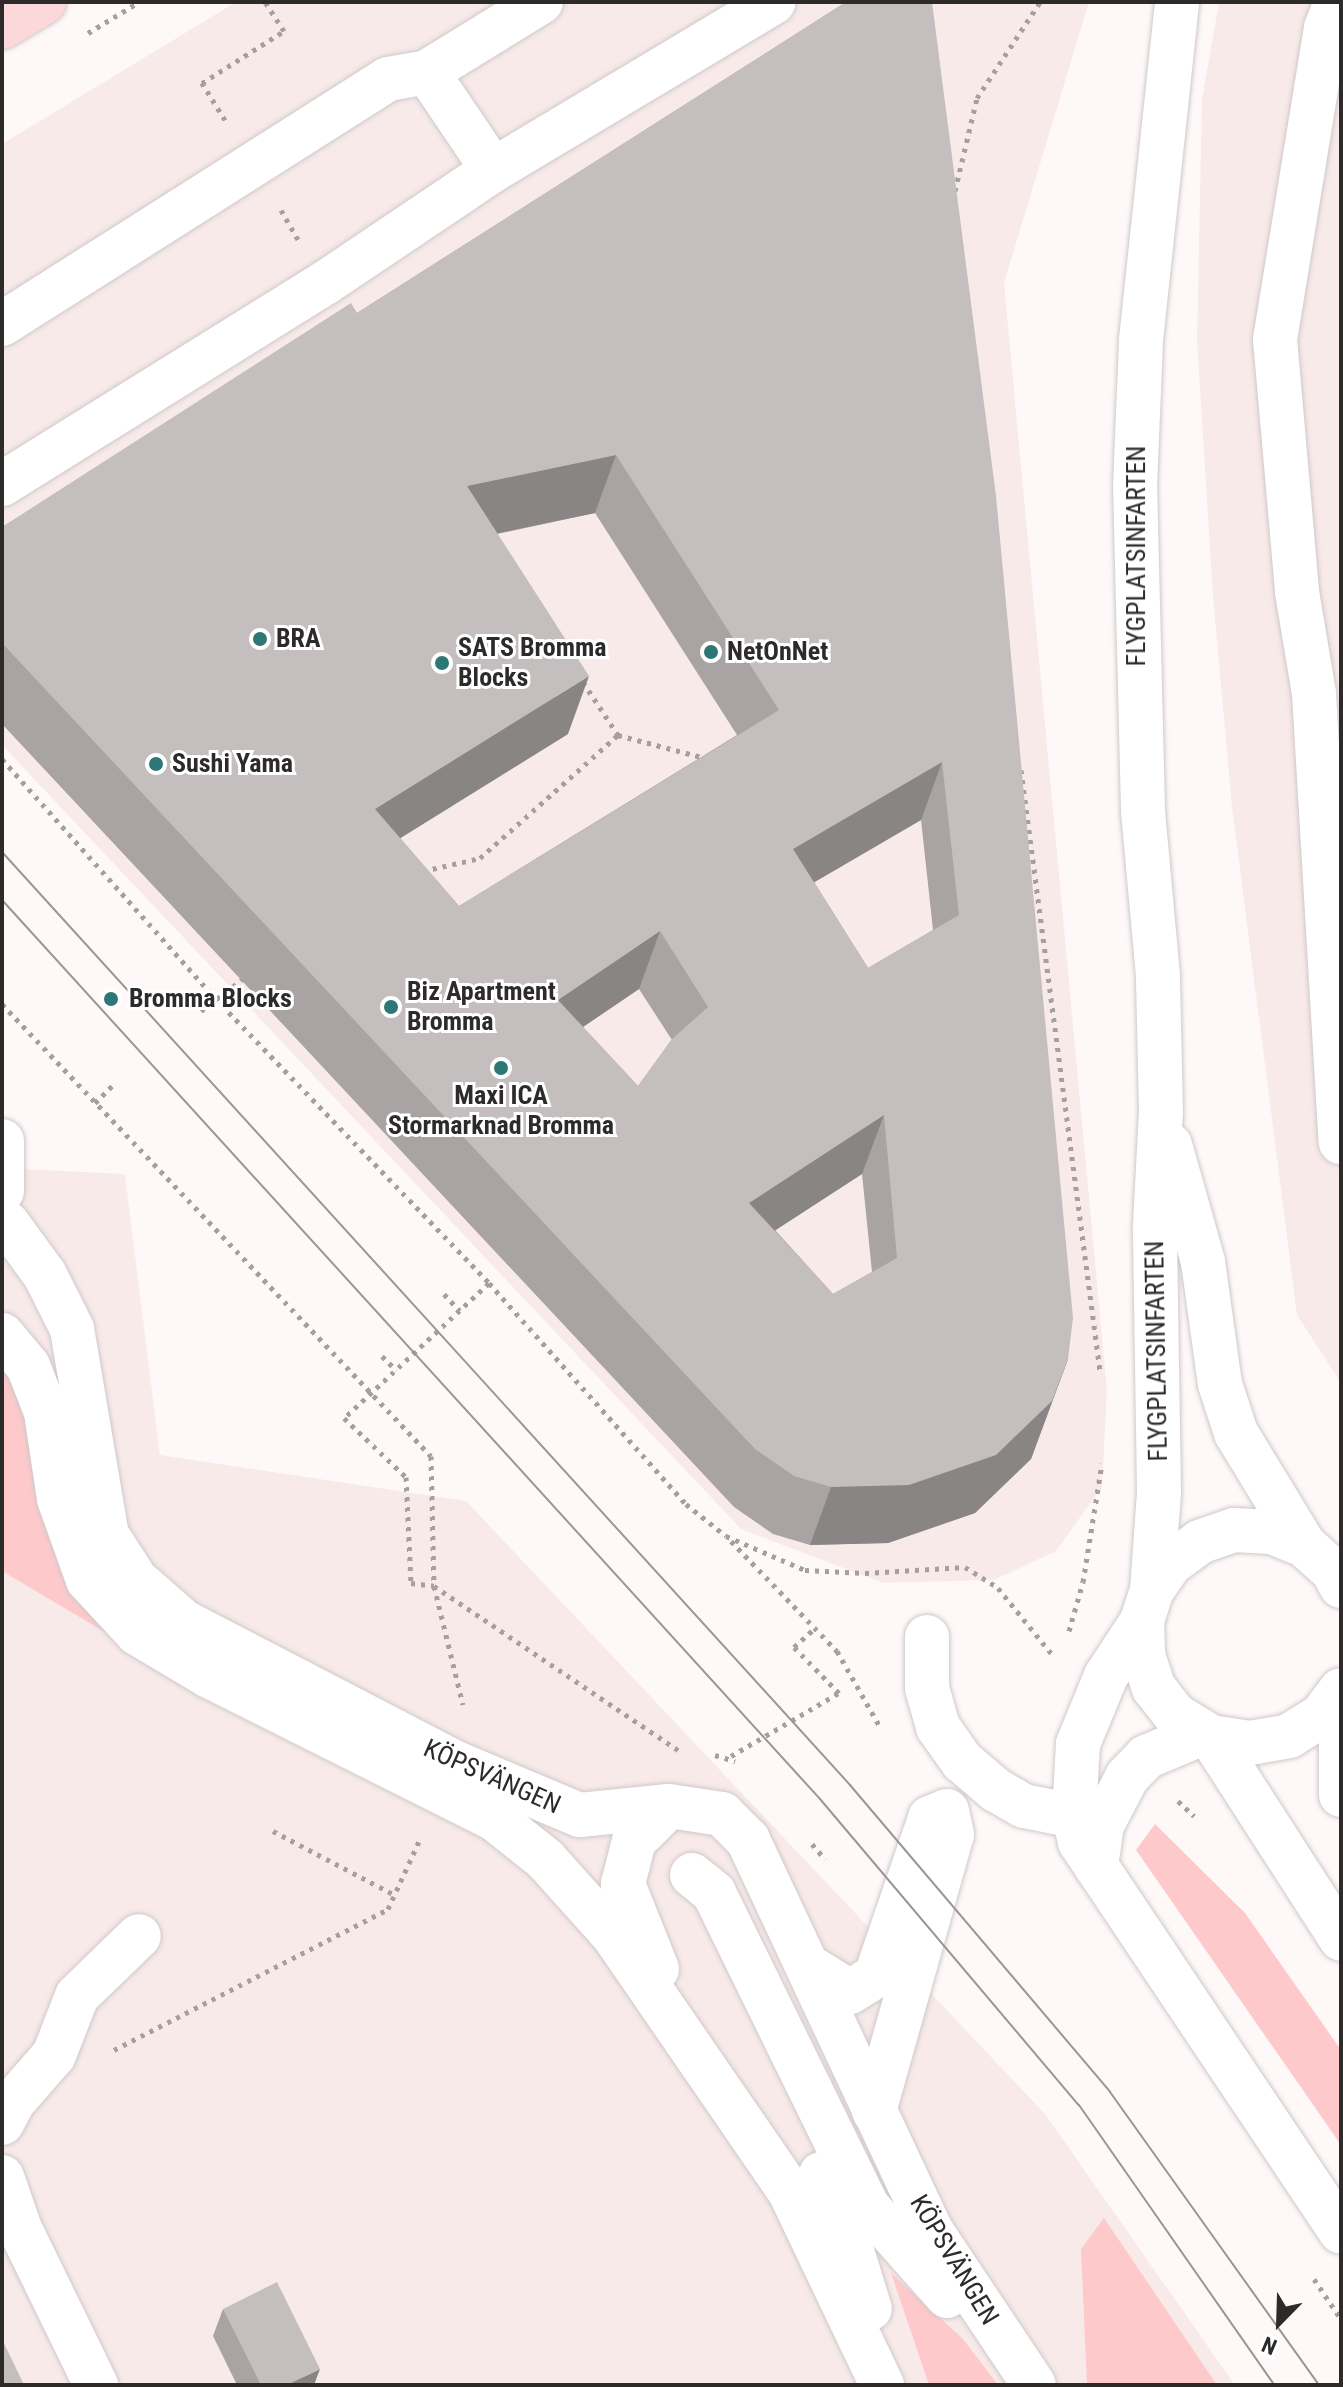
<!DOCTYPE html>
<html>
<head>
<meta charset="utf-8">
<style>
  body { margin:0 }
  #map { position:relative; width:1343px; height:2387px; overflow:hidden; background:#fff8f9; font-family:"Roboto Condensed",sans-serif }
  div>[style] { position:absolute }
  .built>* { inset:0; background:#f9eaea }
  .green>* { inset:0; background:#fec9cb }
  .path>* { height:5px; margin-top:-2.5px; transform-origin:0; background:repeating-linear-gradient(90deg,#a59fa0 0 4px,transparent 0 10px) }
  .roads { filter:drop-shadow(0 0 2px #cfc9c9) drop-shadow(0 0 2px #cfc9c9) }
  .minor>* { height:44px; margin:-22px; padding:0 22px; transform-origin:22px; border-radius:22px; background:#fff }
  .major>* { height:44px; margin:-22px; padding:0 22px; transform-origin:22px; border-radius:22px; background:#fdd8da }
  .tram>* { height:2px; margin:-1px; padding:0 1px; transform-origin:1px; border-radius:1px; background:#9b9696 }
  .wall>* { inset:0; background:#a9a3a3 }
  .shaded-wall>* { inset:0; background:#898585 }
  .building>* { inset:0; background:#c4bebe }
  .dots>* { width:22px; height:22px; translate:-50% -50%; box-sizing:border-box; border:4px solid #fff; border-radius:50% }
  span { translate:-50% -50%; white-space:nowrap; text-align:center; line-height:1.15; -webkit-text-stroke:6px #fff; paint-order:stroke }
  .street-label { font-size:26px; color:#2d2a2a }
  .poi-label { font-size:26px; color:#2d2a2a; font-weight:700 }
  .left { translate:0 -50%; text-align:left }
  .frame { position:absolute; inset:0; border:4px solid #2d2a2a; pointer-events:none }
  .north { position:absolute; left:1239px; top:2283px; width:80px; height:80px; -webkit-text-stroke:6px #fff; paint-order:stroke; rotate:203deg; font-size:22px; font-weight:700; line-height:32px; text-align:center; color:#2d2a2a }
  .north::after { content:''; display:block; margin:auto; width:28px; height:36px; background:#2d2a2a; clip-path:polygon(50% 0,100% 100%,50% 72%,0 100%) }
</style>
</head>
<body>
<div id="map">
  <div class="built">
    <div style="clip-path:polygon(236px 2px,1089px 2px,1004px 283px,1107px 1391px,1102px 1487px,1056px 1551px,994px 1580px,883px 1583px,741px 1529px,2px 745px,2px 144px)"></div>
    <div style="clip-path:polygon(1219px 2px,1341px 2px,1341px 1383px,1297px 1315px,1232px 807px,1213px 597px,1197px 340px,1202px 99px)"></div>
    <div style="clip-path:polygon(2px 1168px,125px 1174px,160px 1455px,466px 1501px,1045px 2114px,1235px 2385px,2px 2385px)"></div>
  </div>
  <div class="green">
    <div style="clip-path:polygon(2px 1356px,125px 1644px,2px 1571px)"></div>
    <div style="clip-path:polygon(1155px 1824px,1245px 1913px,1341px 2050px,1341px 2145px,1136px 1850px)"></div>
    <div style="clip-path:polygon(1104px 2218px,1217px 2385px,1087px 2385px,1081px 2249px)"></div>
    <div style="clip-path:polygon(891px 2273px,963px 2339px,998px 2385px,929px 2385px)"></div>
  </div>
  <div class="path">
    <div style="left:88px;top:33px;width:60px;rotate:-31.3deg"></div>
    <div style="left:225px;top:120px;width:44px;rotate:-121.9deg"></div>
    <div style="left:202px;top:83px;width:97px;rotate:-32.4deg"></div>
    <div style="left:284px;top:31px;width:35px;rotate:-123deg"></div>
    <div style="left:955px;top:191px;width:96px;rotate:-76.7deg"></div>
    <div style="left:977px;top:98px;width:115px;rotate:-56.7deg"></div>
    <div style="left:281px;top:210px;width:34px;rotate:60deg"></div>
    <div style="left:583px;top:682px;width:64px;rotate:56.6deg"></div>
    <div style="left:2px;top:759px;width:320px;rotate:48.3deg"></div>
    <div style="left:215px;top:998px;width:395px;rotate:46.1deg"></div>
    <div style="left:489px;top:1283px;width:296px;rotate:48.3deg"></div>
    <div style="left:686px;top:1504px;width:51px;rotate:38.7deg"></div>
    <div style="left:726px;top:1536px;width:86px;rotate:23.3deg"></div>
    <div style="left:805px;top:1570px;width:60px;rotate:2.9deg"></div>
    <div style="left:865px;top:1573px;width:100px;rotate:-3.4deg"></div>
    <div style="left:965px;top:1567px;width:39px;rotate:32deg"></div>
    <div style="left:998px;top:1588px;width:90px;rotate:50.8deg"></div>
    <div style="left:1021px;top:770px;width:606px;rotate:82.51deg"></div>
    <div style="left:423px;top:871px;width:58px;rotate:-12.8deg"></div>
    <div style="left:480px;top:858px;width:185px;rotate:-41.7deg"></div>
    <div style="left:618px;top:735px;width:90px;rotate:14.8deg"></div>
    <div style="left:2px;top:1004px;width:623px;rotate:46.5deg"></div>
    <div style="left:431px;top:1456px;width:130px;rotate:88.7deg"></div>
    <div style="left:434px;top:1586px;width:122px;rotate:76.3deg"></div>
    <div style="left:201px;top:1011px;width:54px;rotate:-37.5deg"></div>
    <div style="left:95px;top:1103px;width:25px;rotate:-45deg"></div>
    <div style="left:489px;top:1283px;width:198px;rotate:137deg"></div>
    <div style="left:344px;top:1418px;width:86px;rotate:43.6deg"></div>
    <div style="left:406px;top:1477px;width:106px;rotate:87.3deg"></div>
    <div style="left:411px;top:1583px;width:23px;rotate:7deg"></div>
    <div style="left:434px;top:1586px;width:298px;rotate:33.9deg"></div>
    <div style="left:444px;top:1294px;width:23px;rotate:47deg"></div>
    <div style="left:382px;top:1356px;width:20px;rotate:45deg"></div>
    <div style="left:731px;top:1541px;width:153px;rotate:46.1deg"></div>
    <div style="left:837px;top:1651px;width:85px;rotate:60.4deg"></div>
    <div style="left:1069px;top:1631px;width:51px;rotate:-74.1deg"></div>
    <div style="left:1083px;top:1582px;width:120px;rotate:-80.9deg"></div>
    <div style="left:715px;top:1755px;width:21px;rotate:17deg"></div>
    <div style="left:731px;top:1756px;width:125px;rotate:-30.3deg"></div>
    <div style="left:839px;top:1693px;width:64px;rotate:-134.4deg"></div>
    <div style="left:794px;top:1647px;width:30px;rotate:-42deg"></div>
    <div style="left:1178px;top:1801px;width:22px;rotate:43deg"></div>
    <div style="left:273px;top:1831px;width:138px;rotate:27.7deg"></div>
    <div style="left:812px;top:1844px;width:20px;rotate:49deg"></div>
    <div style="left:114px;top:2050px;width:308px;rotate:-27.2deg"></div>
    <div style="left:388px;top:1909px;width:77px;rotate:-65.4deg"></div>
    <div style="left:1314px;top:2279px;width:48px;rotate:56deg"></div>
  </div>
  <div class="roads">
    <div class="minor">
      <div style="left:1336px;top:2px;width:28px;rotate:111deg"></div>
      <div style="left:1326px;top:28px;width:315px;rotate:99.3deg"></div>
      <div style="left:1275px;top:339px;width:254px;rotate:85deg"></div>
      <div style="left:1297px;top:592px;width:103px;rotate:80.5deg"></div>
      <div style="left:1314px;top:694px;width:449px;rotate:86.6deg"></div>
      <div style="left:427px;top:72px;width:134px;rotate:-31.6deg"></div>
      <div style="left:2px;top:324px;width:457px;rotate:-32.4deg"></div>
      <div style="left:388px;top:79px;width:40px;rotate:-10deg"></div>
      <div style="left:427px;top:72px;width:118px;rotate:56deg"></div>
      <div style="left:2px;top:484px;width:380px;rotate:-31.9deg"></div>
      <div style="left:325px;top:283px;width:202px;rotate:-33.9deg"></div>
      <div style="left:493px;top:170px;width:327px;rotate:-30.9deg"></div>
      <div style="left:2px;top:1141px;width:50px;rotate:90deg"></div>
      <div style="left:1170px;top:1145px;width:122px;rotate:74.2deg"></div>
      <div style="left:1203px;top:1262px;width:123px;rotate:82.1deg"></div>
      <div style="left:1220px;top:1384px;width:52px;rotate:71.9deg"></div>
      <div style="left:1236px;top:1433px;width:131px;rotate:58.7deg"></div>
      <div style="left:7px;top:1223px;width:64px;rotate:53.8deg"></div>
      <div style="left:45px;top:1275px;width:60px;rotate:63.4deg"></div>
      <div style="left:72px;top:1329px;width:209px;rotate:80.4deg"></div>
      <div style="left:107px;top:1535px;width:54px;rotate:57.2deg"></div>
      <div style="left:136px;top:1580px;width:64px;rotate:41.2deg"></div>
      <div style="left:184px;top:1622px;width:306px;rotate:27.4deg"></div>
      <div style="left:456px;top:1763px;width:134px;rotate:22.8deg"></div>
      <div style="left:580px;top:1815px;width:89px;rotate:-5.8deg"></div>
      <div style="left:669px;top:1806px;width:54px;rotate:8.6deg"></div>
      <div style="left:722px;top:1814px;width:37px;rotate:45deg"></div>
      <div style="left:748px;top:1840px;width:429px;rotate:64.9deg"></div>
      <div style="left:930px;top:2229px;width:187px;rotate:56.3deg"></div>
      <div style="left:2px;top:1335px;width:40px;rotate:50deg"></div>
      <div style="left:28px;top:1366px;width:49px;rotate:68.6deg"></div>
      <div style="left:46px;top:1412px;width:88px;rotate:81.5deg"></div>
      <div style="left:59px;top:1499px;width:86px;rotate:70.3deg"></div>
      <div style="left:88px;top:1580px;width:72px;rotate:47.2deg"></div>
      <div style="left:137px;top:1633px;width:84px;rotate:30.8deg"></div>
      <div style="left:209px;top:1676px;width:321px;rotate:26.6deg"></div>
      <div style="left:496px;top:1820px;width:63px;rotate:38.5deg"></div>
      <div style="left:545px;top:1859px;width:103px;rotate:48.1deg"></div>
      <div style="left:614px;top:1936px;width:311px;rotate:55.5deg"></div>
      <div style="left:790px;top:2192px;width:214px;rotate:64.5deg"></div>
      <div style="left:1341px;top:1586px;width:17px;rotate:-118deg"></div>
      <div style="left:1333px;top:1571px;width:39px;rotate:-138deg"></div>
      <div style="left:1304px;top:1545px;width:35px;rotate:-158deg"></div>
      <div style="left:1271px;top:1532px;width:37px;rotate:-177deg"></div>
      <div style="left:1234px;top:1530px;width:36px;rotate:161deg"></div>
      <div style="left:1200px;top:1542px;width:36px;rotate:144deg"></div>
      <div style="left:1171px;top:1563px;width:33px;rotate:125deg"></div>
      <div style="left:1152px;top:1590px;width:33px;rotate:108deg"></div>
      <div style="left:1142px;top:1621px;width:34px;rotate:88deg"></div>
      <div style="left:1143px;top:1655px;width:35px;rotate:72deg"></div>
      <div style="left:1154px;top:1688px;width:34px;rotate:52deg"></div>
      <div style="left:1175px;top:1715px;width:42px;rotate:31.4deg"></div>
      <div style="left:1211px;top:1737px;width:39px;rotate:9deg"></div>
      <div style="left:1250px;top:1743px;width:40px;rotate:-10deg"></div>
      <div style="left:1289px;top:1736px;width:39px;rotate:-32deg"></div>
      <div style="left:1322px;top:1715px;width:31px;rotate:-53deg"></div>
      <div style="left:1152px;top:1590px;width:98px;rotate:-85.9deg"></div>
      <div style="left:1159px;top:1492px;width:267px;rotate:-90.9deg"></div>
      <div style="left:1155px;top:1225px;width:113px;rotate:-87deg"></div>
      <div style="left:1161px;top:1112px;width:136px;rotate:-91.3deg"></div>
      <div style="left:1158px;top:976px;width:167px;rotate:-95.2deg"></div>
      <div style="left:1143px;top:810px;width:324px;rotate:-91.4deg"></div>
      <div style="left:1135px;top:486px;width:146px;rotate:-87.6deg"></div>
      <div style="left:1141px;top:340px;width:340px;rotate:-83.9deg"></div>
      <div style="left:1142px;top:1621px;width:66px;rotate:123.2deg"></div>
      <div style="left:1106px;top:1676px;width:74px;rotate:112.4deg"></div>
      <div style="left:1078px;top:1744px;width:72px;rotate:93.2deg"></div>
      <div style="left:1074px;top:1816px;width:27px;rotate:77deg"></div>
      <div style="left:1080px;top:1842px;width:469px;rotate:56.2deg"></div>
      <div style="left:927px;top:1637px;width:51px;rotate:90deg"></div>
      <div style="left:927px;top:1688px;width:41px;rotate:74.2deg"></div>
      <div style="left:938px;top:1727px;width:42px;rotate:54.8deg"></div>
      <div style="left:962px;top:1761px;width:45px;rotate:40.5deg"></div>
      <div style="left:996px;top:1790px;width:32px;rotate:30deg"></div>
      <div style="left:1024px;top:1806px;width:51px;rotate:11.3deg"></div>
      <div style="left:1211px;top:1737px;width:240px;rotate:57.2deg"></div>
      <div style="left:1341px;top:1744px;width:51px;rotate:90deg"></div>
      <div style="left:1096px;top:1866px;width:41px;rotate:-81.7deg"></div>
      <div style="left:1102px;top:1825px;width:54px;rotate:-62.5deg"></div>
      <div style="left:1127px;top:1777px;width:28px;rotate:-46deg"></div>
      <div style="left:1146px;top:1757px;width:62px;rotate:-22.8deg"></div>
      <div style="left:692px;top:1875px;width:28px;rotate:39deg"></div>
      <div style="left:714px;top:1893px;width:350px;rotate:63.9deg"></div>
      <div style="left:868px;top:2207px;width:119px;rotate:48.4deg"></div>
      <div style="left:808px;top:1966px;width:49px;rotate:31.8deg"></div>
      <div style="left:850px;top:1992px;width:31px;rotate:-32deg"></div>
      <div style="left:876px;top:1976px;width:167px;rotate:-71.1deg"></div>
      <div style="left:930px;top:1818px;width:18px;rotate:-22deg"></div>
      <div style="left:947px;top:1811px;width:24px;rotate:78deg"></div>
      <div style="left:952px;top:1834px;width:288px;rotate:105.7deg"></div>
      <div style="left:657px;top:1969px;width:92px;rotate:-111.8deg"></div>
      <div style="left:623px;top:1884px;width:44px;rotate:-75.7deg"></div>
      <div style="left:634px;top:1841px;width:49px;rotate:-45deg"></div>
      <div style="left:2px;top:2123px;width:24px;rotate:-62deg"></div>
      <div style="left:13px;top:2102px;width:62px;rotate:-48.9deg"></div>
      <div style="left:54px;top:2055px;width:63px;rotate:-68.7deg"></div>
      <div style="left:77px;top:1996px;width:86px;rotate:-44.1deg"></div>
      <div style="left:821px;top:2174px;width:46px;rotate:64deg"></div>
      <div style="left:841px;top:2215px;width:98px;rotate:72.9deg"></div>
      <div style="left:2px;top:2177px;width:55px;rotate:70.9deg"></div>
      <div style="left:20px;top:2229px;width:174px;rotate:64deg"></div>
    </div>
    <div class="major">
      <div style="left:2px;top:27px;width:49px;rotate:-30.8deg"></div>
    </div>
  </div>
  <div class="tram">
    <div style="left:2px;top:852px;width:1261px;rotate:47.73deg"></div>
    <div style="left:850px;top:1785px;width:402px;rotate:49.7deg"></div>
    <div style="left:1110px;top:2092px;width:360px;rotate:54.5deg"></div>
    <div style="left:2px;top:900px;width:1215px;rotate:47.7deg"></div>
    <div style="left:820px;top:1799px;width:401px;rotate:49.8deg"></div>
    <div style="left:1079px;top:2105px;width:341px;rotate:55.1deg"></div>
  </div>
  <div class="wall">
    <div style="clip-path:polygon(evenodd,846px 2px,1068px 1359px,1031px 1459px,975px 1513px,888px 1543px,810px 1545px,773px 1534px,734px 1507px,2px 724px,2px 527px,357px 313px,846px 2px,595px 513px,737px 735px,459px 906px,400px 838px,568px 734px,497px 534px,595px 513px,846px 2px,921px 820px,933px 930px,868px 968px,814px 882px,921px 820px,846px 2px,639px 989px,672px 1040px,638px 1086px,583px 1027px,639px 989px,846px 2px,862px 1174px,872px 1272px,833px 1294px,775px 1230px,862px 1174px)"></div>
    <div style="clip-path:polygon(223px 2309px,314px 2385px,237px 2385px,213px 2336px)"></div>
  </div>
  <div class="shaded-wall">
    <div style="clip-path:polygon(616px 455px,595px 513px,446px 544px,467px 486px)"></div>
    <div style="clip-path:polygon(589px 676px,568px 734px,354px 867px,375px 809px)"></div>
    <div style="clip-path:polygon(942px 762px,921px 820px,772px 907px,793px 849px)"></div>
    <div style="clip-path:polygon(660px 931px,639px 989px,537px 1058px,558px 1000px)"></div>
    <div style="clip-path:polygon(884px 1115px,862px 1174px,728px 1261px,749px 1203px)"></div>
    <div style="clip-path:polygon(1068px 1359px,1031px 1459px,975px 1513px,888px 1543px,810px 1545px,831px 1487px)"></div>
    <div style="clip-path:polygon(320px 2369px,314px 2385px,287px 2385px)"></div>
  </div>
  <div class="building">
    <div style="clip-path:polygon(evenodd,846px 2px,932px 2px,996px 496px,1073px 1318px,1068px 1359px,1052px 1401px,996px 1455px,909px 1485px,831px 1487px,794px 1476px,755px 1449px,2px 643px,2px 527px,351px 303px,357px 313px,846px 2px,616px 455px,779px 710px,459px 906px,375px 809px,589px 676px,467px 486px,616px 455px,846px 2px,942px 762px,959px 915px,868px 968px,793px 849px,942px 762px,846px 2px,660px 931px,708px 1007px,671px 1040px,638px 1086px,558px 1000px,660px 931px,846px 2px,884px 1115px,897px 1258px,833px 1294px,749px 1203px,884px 1115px)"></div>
    <div style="clip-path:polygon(277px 2282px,320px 2369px,287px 2385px,261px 2385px,223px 2309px)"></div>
    <div style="clip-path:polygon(2px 2339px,24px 2385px,2px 2385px)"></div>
  </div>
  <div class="dots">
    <div style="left:260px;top:639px;background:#2d7777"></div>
    <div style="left:711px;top:652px;background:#2d7777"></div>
    <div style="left:442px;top:663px;background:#2d7777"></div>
    <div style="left:156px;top:764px;background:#2d7777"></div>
    <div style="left:111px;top:999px;background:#2d7777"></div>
    <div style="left:391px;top:1007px;background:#2d7777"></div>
    <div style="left:501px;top:1068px;background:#2d7777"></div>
  </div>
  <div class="street-label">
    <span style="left:1137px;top:556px;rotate:-90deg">FLYGPLATSINFARTEN</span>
    <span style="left:1157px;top:1351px;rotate:-91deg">FLYGPLATSINFARTEN</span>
    <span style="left:492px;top:1777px;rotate:24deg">KÖPSVÄNGEN</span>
    <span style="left:954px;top:2260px;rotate:59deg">KÖPSVÄNGEN</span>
  </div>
  <div class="poi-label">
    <span class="left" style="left:276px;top:639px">BRA</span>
    <span class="left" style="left:458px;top:663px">SATS Bromma<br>Blocks</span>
    <span class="left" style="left:727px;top:652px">NetOnNet</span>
    <span class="left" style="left:172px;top:764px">Sushi Yama</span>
    <span class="left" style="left:407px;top:1007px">Biz Apartment<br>Bromma</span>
    <span class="left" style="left:129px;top:999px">Bromma Blocks</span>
    <span style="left:501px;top:1111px">Maxi ICA<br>Stormarknad Bromma</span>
  </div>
  <div class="frame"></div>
  <div class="north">N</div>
</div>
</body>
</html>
